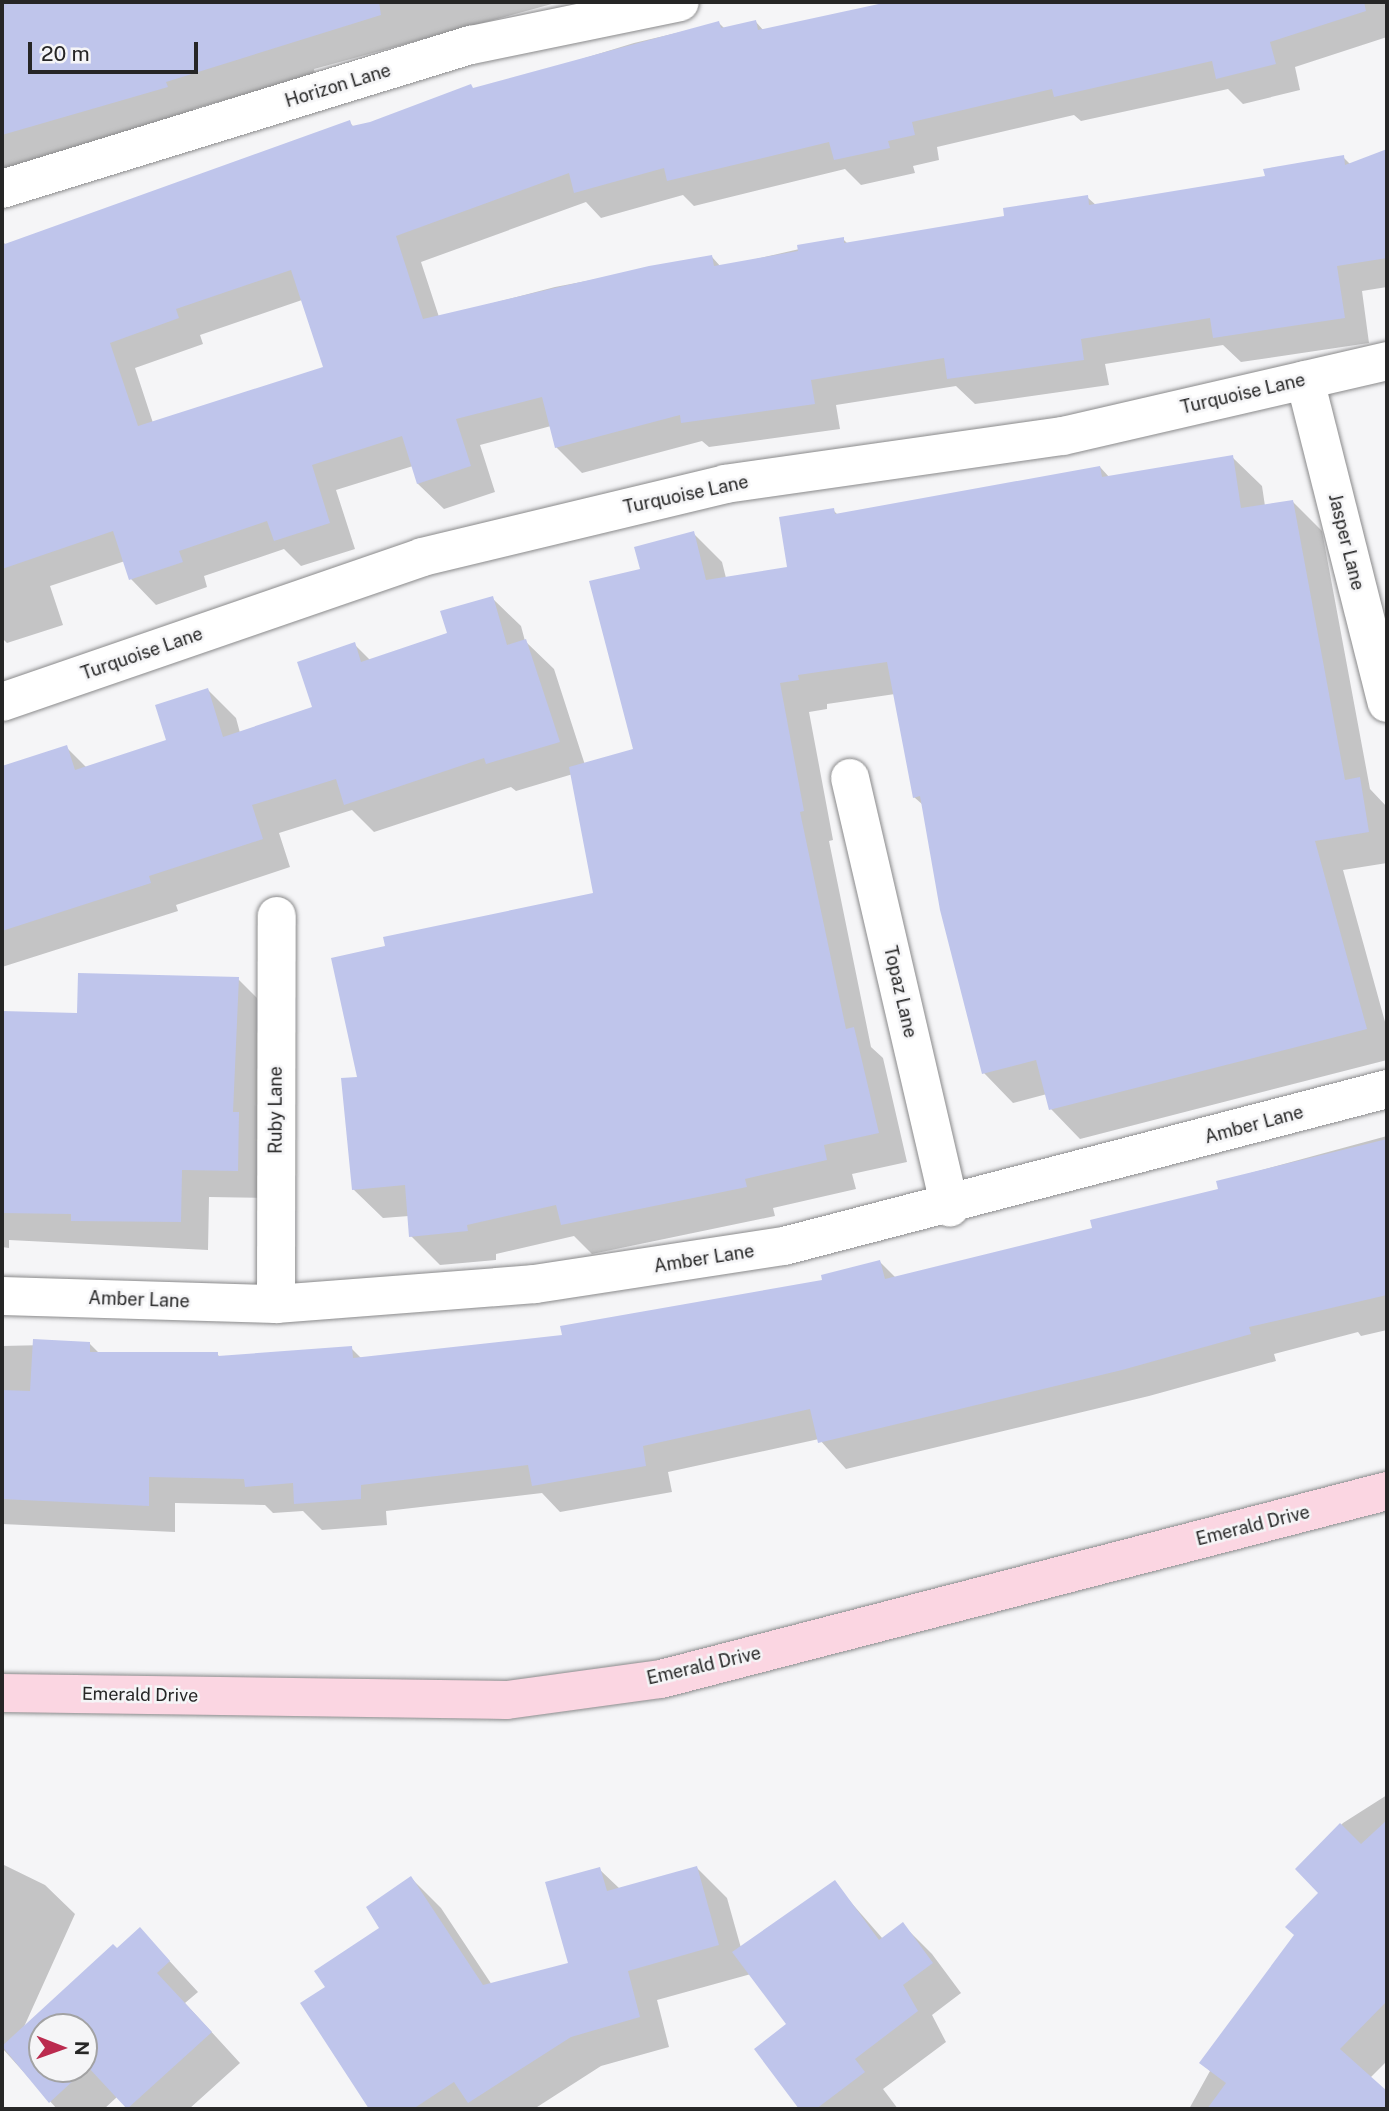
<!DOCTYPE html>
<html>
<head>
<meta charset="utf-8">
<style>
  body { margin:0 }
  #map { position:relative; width:1389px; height:2111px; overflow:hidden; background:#f5f5f7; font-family:"Public Sans",sans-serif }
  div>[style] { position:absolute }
  .shadow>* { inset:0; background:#0003 }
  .building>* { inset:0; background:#bfc5eb }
  .roads { filter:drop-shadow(0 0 2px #8a8a8b) drop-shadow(0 0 2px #8a8a8b) }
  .street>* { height:38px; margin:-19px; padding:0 19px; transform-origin:19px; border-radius:19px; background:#fff }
  .secondary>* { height:38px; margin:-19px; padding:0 19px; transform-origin:19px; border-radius:19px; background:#fbd6e2 }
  span { translate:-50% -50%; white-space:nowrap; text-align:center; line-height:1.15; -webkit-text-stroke:5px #f5f5f7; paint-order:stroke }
  .street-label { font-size:18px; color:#262626 }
  .frame { position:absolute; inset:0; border:4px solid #262626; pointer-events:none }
  .north { position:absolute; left:28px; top:2013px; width:70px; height:70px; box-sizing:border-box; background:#f5f5f7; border:2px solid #a2a2a3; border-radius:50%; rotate:91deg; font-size:19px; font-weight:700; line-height:28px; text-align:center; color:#262626 }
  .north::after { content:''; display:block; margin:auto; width:24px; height:32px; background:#bb2b4f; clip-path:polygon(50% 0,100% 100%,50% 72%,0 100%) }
  .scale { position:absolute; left:28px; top:42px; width:170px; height:32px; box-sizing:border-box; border:4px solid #262626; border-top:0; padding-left:9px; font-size:21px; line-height:24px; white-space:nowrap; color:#262626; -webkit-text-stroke:5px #f5f5f7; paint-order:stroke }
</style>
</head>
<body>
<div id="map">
  <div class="shadow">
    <div style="clip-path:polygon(2px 2px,559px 2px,314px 69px,315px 75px,193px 109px,194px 114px,2px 170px)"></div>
    <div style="clip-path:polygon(evenodd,924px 2px,1387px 2px,1387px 37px,1295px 67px,1300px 90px,1243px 104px,1228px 89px,1081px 121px,1074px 115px,937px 147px,939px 160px,913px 166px,915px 173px,861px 185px,845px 169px,694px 206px,683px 195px,601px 218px,586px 202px,421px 262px,439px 317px,555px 287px,712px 257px,721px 267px,843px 239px,848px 244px,1006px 217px,1087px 197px,1097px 206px,1267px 177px,1343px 157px,1351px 165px,1387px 151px,1387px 287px,1362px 291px,1369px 343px,1241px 362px,1223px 345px,1105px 364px,1109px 385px,975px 404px,956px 386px,836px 405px,840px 429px,709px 447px,702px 441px,582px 473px,556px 447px,551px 426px,480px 445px,495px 492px,444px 509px,418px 484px,413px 466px,336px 490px,355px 549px,301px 566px,284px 549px,204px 576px,207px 587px,156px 605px,131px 579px,125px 561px,50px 586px,63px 625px,7px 643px,2px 638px,2px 242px,7px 245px,349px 122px,355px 128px,634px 43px,719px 23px,725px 29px,756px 22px,764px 31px,924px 2px,302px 300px,325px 368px,153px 423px,135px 368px,203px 344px,200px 335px,302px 300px)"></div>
    <div style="clip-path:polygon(1232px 457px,1262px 486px,1265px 506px,1293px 502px,1322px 531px,1370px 789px,1387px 807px,1387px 863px,1343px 870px,1387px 1029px,1387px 1060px,1080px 1139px,1051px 1109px,1047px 1094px,1013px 1103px,984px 1073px,923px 805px,914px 797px,895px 694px,827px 704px,827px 709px,809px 712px,833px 840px,829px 841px,871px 1047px,883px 1058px,907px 1162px,852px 1174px,856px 1189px,773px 1208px,775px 1216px,592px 1254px,574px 1236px,496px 1254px,496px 1260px,440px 1265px,411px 1236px,409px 1216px,383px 1218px,353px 1189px,360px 1078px,595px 894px,573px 774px,516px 791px,511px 787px,374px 832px,352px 810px,279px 833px,290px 867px,176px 905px,178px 911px,2px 967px,2px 767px,66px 747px,87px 768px,168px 741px,208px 690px,236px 718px,240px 733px,314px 708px,354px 644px,371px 661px,449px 634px,492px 598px,521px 626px,525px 641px,554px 669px,585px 765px,635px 750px,642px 570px,693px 533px,722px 562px,726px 578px,789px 568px,833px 510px,839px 516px,1100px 467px,1110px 478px)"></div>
    <div style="clip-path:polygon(238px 979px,266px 1007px,265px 1198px,209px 1197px,208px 1250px,9px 1240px,9px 1248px,2px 1247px,2px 1013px,79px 1014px)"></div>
    <div style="clip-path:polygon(1387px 1136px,1387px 1330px,1361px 1336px,1358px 1332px,1274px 1354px,1276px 1361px,1149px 1396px,846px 1469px,819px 1439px,668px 1472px,672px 1492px,560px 1512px,542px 1493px,386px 1511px,387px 1525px,322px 1530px,303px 1511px,273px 1513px,265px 1505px,175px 1503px,175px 1532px,2px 1524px,2px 1346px,90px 1344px,99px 1353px,217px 1354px,221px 1358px,351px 1348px,362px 1359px,564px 1336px,824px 1281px,880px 1262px,896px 1278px,1094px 1230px,1220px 1190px,1218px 1182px)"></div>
    <div style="clip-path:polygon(1387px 1795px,1387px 2061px,1370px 2078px,1387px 2094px,1387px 2109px,1189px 2109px,1210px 2071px,1202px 2063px,1296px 1935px,1321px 1893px,1297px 1869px,1343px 1823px)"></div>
    <div style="clip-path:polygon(evenodd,2px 1864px,45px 1885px,75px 1914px,23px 2029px,140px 1929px,198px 1992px,185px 2003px,240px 2063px,189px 2109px,128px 2109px,117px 2097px,104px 2109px,57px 2109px,2px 2048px,2px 1864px,42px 2027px,84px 2027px,84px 2069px,42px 2069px,42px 2027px)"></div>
    <div style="clip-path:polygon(697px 1868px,727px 1898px,741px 1948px,834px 1883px,883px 1939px,902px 1924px,932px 1954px,961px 1993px,932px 2015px,946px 2042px,883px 2089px,898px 2109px,801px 2109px,756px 2049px,788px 2025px,751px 1974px,657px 2000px,669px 2047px,601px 2066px,534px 2109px,371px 2109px,302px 2004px,327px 1987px,382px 1928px,411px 1878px,441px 1908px,492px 1985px,570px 1965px,599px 1869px,620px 1889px)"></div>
  </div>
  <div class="building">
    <div style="clip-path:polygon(2px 2px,379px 2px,381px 15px,166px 82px,168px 87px,2px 135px)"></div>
    <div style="clip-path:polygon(evenodd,888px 2px,1364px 2px,1366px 11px,1270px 42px,1276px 64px,1216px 79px,1212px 61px,1054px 97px,1052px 89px,912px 122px,915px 135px,888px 141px,890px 148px,834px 160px,829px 142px,667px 181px,664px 168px,574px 193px,569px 173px,396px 236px,423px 319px,649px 266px,712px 255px,714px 266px,798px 251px,797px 245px,844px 237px,844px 243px,1004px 216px,1003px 208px,1088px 195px,1089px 205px,1265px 176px,1263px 169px,1344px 155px,1345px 165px,1387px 149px,1387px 258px,1337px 266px,1345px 318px,1213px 338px,1210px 318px,1081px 339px,1084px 360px,947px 379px,944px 358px,811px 380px,815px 404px,681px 423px,680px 415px,555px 448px,542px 397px,456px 419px,471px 466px,417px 484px,402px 436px,312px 465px,330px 523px,274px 541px,267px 521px,179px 551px,183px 562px,129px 580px,113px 531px,2px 569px,2px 245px,350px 120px,352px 126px,370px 122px,471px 84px,473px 88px,719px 21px,721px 28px,756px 20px,758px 30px,888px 2px,291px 270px,323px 367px,138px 426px,110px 343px,179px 318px,176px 309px,291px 270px)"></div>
    <div style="clip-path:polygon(1233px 455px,1241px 508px,1293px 500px,1345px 780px,1360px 777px,1369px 832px,1315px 841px,1367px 1029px,1049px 1110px,1036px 1060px,982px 1074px,940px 910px,920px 796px,913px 798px,887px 662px,798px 675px,799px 680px,780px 683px,804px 811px,800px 812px,846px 1029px,854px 1027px,879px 1133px,824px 1145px,827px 1160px,745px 1179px,747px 1187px,561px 1225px,556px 1205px,467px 1225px,468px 1231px,409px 1237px,405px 1185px,352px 1190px,341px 1078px,357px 1077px,331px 958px,385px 946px,383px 937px,593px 893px,569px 767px,633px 749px,589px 581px,640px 569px,634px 547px,694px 531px,706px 580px,787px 567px,779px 517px,834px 508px,835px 514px,1100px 466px,1102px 477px)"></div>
    <div style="clip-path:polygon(493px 596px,507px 645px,526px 639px,560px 742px,486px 764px,484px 758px,344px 805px,336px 779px,252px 805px,263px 839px,149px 876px,151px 883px,2px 931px,2px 766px,67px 745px,75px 770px,166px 740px,155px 705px,208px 688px,223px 737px,312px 707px,297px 662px,355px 642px,361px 662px,447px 633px,440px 611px)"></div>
    <div style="clip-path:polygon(78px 973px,239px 977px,233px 1112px,239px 1112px,238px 1171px,182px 1170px,181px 1222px,71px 1221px,71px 1214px,2px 1213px,2px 1011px,77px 1013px)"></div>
    <div style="clip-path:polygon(1387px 1139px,1387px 1295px,1249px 1327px,1251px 1334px,1122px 1370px,818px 1443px,810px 1409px,643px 1446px,646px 1466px,532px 1486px,528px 1465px,361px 1485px,361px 1499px,294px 1504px,293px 1483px,245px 1487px,244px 1479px,149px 1477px,149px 1506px,2px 1499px,2px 1390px,30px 1391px,33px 1339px,90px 1342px,90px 1352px,218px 1352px,218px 1356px,352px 1346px,353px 1358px,562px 1335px,560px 1326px,822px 1280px,821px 1275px,880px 1260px,885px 1279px,1092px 1228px,1090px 1220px,1218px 1189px,1216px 1181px)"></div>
    <div style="clip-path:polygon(1387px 1820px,1387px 2001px,1340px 2049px,1387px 2091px,1387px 2109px,1207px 2109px,1226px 2083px,1199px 2063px,1294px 1935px,1285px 1927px,1318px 1893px,1295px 1869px,1340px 1823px,1361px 1844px)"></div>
    <div style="clip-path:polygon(697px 1866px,719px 1945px,628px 1971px,640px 2017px,571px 2037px,468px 2103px,454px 2082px,413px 2109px,369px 2109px,300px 2003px,325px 1987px,314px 1971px,379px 1928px,366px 1907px,411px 1876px,483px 1985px,568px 1963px,545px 1882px,600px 1867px,607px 1891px)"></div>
    <div style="clip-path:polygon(835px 1880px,879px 1940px,903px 1922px,933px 1963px,903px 1985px,918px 2011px,855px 2059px,865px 2072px,816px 2109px,799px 2109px,754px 2049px,786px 2024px,732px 1952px)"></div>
    <div style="clip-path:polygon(evenodd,140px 1927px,170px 1961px,157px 1973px,212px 2032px,127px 2109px,88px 2067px,49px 2103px,2px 2046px,113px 1944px,117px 1948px,140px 1927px,42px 2027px,84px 2027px,84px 2069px,42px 2069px,42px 2027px)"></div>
  </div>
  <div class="roads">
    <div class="street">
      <div style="left:2px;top:189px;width:491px;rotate:-17.1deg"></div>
      <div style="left:471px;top:45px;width:213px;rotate:-11.6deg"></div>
      <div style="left:1305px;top:380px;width:333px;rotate:75.8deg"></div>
      <div style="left:2px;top:702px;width:444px;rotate:-19deg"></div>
      <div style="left:422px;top:557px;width:312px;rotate:-13.5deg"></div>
      <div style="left:725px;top:484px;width:341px;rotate:-8.1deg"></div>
      <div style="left:1063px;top:436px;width:333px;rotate:-13deg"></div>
      <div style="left:850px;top:778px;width:441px;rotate:76.9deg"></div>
      <div style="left:2px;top:1296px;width:274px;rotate:1.7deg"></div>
      <div style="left:276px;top:1304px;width:260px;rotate:-4.4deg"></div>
      <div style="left:535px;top:1284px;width:252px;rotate:-8.7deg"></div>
      <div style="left:784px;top:1246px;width:623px;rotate:-14.59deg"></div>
      <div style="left:276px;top:1304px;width:388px;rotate:-89.9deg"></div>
    </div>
    <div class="secondary">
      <div style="left:2px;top:1693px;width:505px;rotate:0.79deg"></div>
      <div style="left:507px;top:1700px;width:155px;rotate:-7.8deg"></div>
      <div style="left:661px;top:1679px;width:750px;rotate:-14.52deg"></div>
    </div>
  </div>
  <div class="street-label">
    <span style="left:338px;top:86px;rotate:-17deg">Horizon Lane</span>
    <span style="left:1243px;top:394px;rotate:-13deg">Turquoise Lane</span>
    <span style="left:686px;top:495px;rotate:-12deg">Turquoise Lane</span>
    <span style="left:1346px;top:542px;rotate:76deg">Jasper Lane</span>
    <span style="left:142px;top:654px;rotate:-19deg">Turquoise Lane</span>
    <span style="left:900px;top:992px;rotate:77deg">Topaz Lane</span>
    <span style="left:276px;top:1110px;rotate:-90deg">Ruby Lane</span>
    <span style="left:1254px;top:1125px;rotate:-15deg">Amber Lane</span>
    <span style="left:704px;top:1259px;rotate:-9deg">Amber Lane</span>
    <span style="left:139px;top:1300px;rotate:2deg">Amber Lane</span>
    <span style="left:1253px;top:1526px;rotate:-14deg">Emerald Drive</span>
    <span style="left:704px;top:1666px;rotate:-13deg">Emerald Drive</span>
    <span style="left:140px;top:1695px;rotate:1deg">Emerald Drive</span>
  </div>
  <div class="frame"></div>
  <div class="north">N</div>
  <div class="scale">20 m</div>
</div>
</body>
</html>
